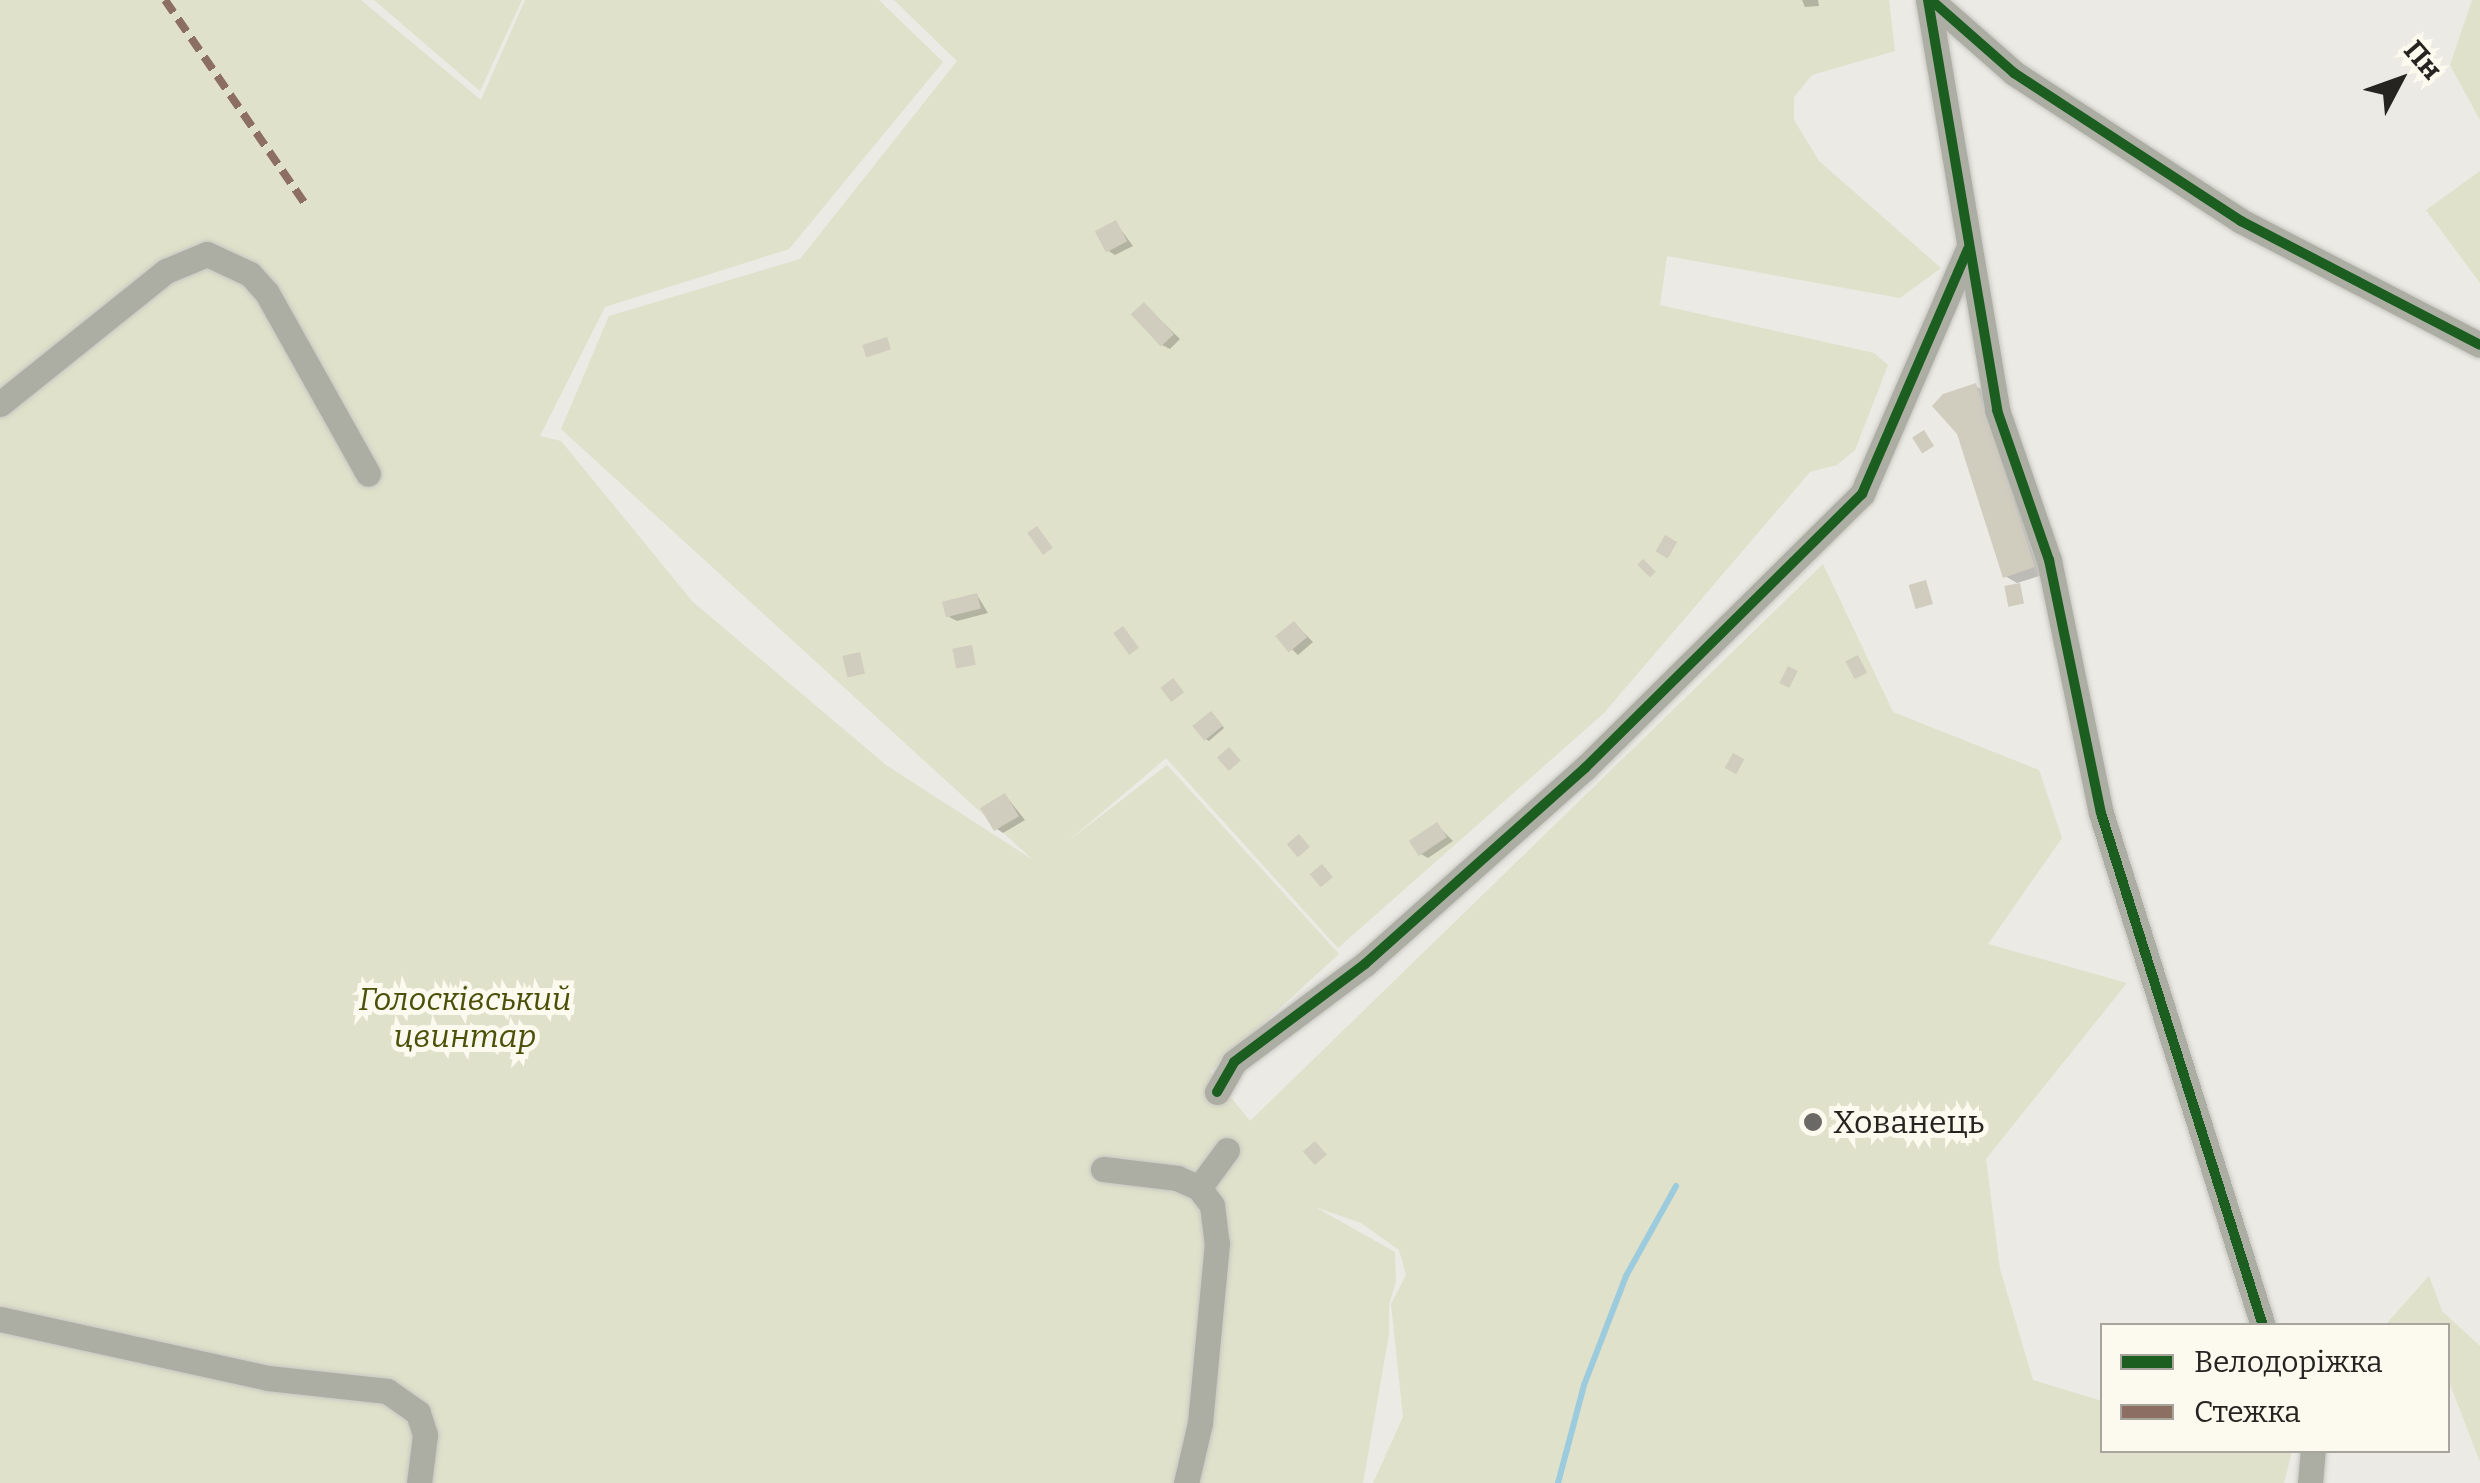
<!DOCTYPE html>
<html>
<head>
<meta charset="utf-8">
<style>
  body { margin:0 }
  #map { position:relative; width:2480px; height:1483px; overflow:hidden; background:#ebeae4; font-family:Bitter,serif }
  div>[style] { position:absolute }
  .green>* { inset:0; background:#dfe1ca }
  .shadow>* { inset:0; background:#0003 }
  .stream>* { height:6px; margin:-3px; padding:0 3px; transform-origin:3px; border-radius:3px; background:#9dcbde }
  .building>* { inset:0; background:#d0ccbe; transform-origin:0 0 }
  .roads { filter:drop-shadow(0 0 2px #c7c6c2) drop-shadow(0 0 2px #c7c6c2) }
  .street>* { height:25px; margin:-12.5px; padding:0 12.5px; transform-origin:12.5px; border-radius:12.5px; background:#acaea4 }
  .quiet>* { height:8px; margin-top:-4px; transform-origin:0; background:repeating-linear-gradient(90deg,#8d6e63 0 15px,transparent 0 23px) }
  .cycleway>* { height:10px; margin:-5px; padding:0 5px; transform-origin:5px; border-radius:5px; background:#1b5e20 }
  .dots>* { width:28px; height:28px; translate:-50% -50%; box-sizing:border-box; border:5px solid #fcf9ef; border-radius:50% }
  span { translate:-50% -50%; white-space:nowrap; text-align:center; line-height:1.15; -webkit-text-stroke:10px #fcf9ef; paint-order:stroke }
  .park-label { font-size:32px; color:#4c5008; font-style:italic }
  .poi-label { font-size:32px; color:#252420 }
  .left { translate:0 -50%; text-align:left }
  .legend { position:absolute; left:2100px; top:1323px; width:350px; height:130px; box-sizing:border-box; background:#fcf9ef; border:2px solid #a6a49c; margin:0; padding:12px 18px; list-style:none; font-size:30px; color:#252420 }
  .legend li { display:flex; align-items:center; gap:20px; height:50px }
  .legend b { width:50px; border:2px solid #a6a49c }
  .north { position:absolute; left:2350px; top:30px; width:100px; height:100px; -webkit-text-stroke:8px #fcf9ef; paint-order:stroke; rotate:49deg; font-size:28px; font-weight:700; line-height:40px; text-align:center; color:#252420 }
  .north::after { content:''; display:block; margin:auto; width:35px; height:45px; background:#252420; clip-path:polygon(50% 0,100% 100%,50% 72%,0 100%) }
</style>
</head>
<body>
<div id="map">
  <div class="green">
    <div style="clip-path:polygon(0 0,361px 0,481px 100px,525px 0,879px 0,943px 62px,789px 249px,605px 307px,540px 436px,561px 441px,693px 602px,886px 765px,1033px 860px,561px 429px,609px 316px,800px 259px,957px 61px,894px 0,1889px 0,1895px 51px,1812px 75px,1794px 97px,1794px 120px,1819px 161px,1941px 268px,1900px 298px,1667px 256px,1660px 305px,1874px 353px,1888px 365px,1855px 450px,1837px 465px,1810px 472px,1604px 713px,1338px 948px,1166px 758px,1067px 842px,1167px 765px,1339px 954px,1210px 1072px,1250px 1121px,1823px 564px,1893px 712px,2039px 770px,2062px 838px,1988px 944px,2127px 983px,1986px 1159px,2000px 1269px,2033px 1380px,2102px 1401px,2102px 1450px,2292px 1451px,2284px 1483px,1373px 1483px,1403px 1417px,1391px 1304px,1406px 1275px,1399px 1250px,1361px 1223px,1315px 1207px,1395px 1252px,1396px 1281px,1389px 1305px,1389px 1334px,1363px 1483px,0 1483px)"></div>
    <div style="clip-path:polygon(374px 0,522px 0,480px 91px)"></div>
    <div style="clip-path:polygon(2472px 0,2480px 0,2480px 120px,2450px 65px)"></div>
    <div style="clip-path:polygon(2480px 171px,2480px 283px,2426px 210px)"></div>
    <div style="clip-path:polygon(2429px 1276px,2442px 1311px,2480px 1346px,2480px 1462px,2448px 1379px,2448px 1326px,2387px 1323px)"></div>
  </div>
  <div class="shadow">
    <div style="clip-path:polygon(1802px 0,1818px 0,1819px 6px,1805px 7px)"></div>
    <div style="clip-path:polygon(1116px 223px,1133px 246px,1115px 255px,1107px 250px)"></div>
    <div style="clip-path:polygon(1145px 305px,1180px 339px,1170px 349px,1162px 345px)"></div>
    <div style="clip-path:polygon(1975px 386px,1983px 390px,2046px 574px,2017px 583px,2005px 576px)"></div>
    <div style="clip-path:polygon(977px 595px,988px 613px,957px 621px,949px 617px)"></div>
    <div style="clip-path:polygon(1295px 624px,1313px 642px,1298px 655px,1279px 637px)"></div>
    <div style="clip-path:polygon(1214px 715px,1224px 728px,1209px 741px,1206px 739px)"></div>
    <div style="clip-path:polygon(1005px 795px,1025px 820px,1003px 833px,995px 828px)"></div>
    <div style="clip-path:polygon(1437px 825px,1453px 841px,1428px 858px,1421px 854px)"></div>
  </div>
  <div class="stream">
    <div style="left:1558px;top:1483px;width:101px;rotate:-75.1deg"></div>
    <div style="left:1584px;top:1385px;width:117px;rotate:-68.9deg"></div>
    <div style="left:1626px;top:1276px;width:103px;rotate:-60.9deg"></div>
  </div>
  <div class="building">
    <div style="left:1116px;top:220px;width:24px;height:24px;rotate:62deg"></div>
    <div style="left:1144px;top:302px;width:44px;height:18px;rotate:47deg"></div>
    <div style="left:887px;top:337px;width:13px;height:26px;rotate:72deg"></div>
    <div style="clip-path:polygon(1976px 383px,2035px 567px,2003px 578px,1957px 434px,1932px 406px,1943px 394px)"></div>
    <div style="left:1924px;top:430px;width:19px;height:14px;rotate:58deg"></div>
    <div style="left:1037px;top:526px;width:27px;height:12px;rotate:54deg"></div>
    <div style="left:1665px;top:535px;width:14px;height:19px;rotate:30deg"></div>
    <div style="left:1643px;top:559px;width:18px;height:8px;rotate:45deg"></div>
    <div style="left:1926px;top:580px;width:25px;height:18px;rotate:74deg"></div>
    <div style="left:2020px;top:583px;width:21px;height:16px;rotate:79deg"></div>
    <div style="left:977px;top:593px;width:16px;height:36px;rotate:76deg"></div>
    <div style="left:1294px;top:621px;width:21px;height:24px;rotate:51deg"></div>
    <div style="left:1123px;top:626px;width:27px;height:12px;rotate:54deg"></div>
    <div style="left:972px;top:645px;width:20px;height:20px;rotate:79deg"></div>
    <div style="left:860px;top:652px;width:22px;height:18px;rotate:77deg"></div>
    <div style="left:1858px;top:655px;width:20px;height:14px;rotate:63deg"></div>
    <div style="left:1788px;top:666px;width:11px;height:19px;rotate:27deg"></div>
    <div style="left:1173px;top:678px;width:18px;height:16px;rotate:52deg"></div>
    <div style="left:1211px;top:711px;width:19px;height:24px;rotate:51deg"></div>
    <div style="left:1229px;top:747px;width:18px;height:16px;rotate:49deg"></div>
    <div style="left:1733px;top:753px;width:13px;height:17px;rotate:29deg"></div>
    <div style="left:1005px;top:793px;width:27px;height:29px;rotate:59deg"></div>
    <div style="left:1437px;top:822px;width:18px;height:34px;rotate:56deg"></div>
    <div style="left:1299px;top:834px;width:17px;height:16px;rotate:50deg"></div>
    <div style="left:1322px;top:864px;width:17px;height:16px;rotate:50deg"></div>
    <div style="left:1315px;top:1141px;width:18px;height:16px;rotate:49deg"></div>
  </div>
  <div class="roads">
    <div class="street">
      <div style="left:1928px;top:0;width:416px;rotate:80.4deg"></div>
      <div style="left:1997px;top:410px;width:159px;rotate:70.9deg"></div>
      <div style="left:2049px;top:560px;width:258px;rotate:78.4deg"></div>
      <div style="left:2101px;top:813px;width:538px;rotate:72.47deg"></div>
      <div style="left:1931px;top:0;width:111px;rotate:41.3deg"></div>
      <div style="left:2014px;top:73px;width:271px;rotate:33.1deg"></div>
      <div style="left:2241px;top:221px;width:269px;rotate:27.4deg"></div>
      <div style="left:0;top:404px;width:213px;rotate:-38.7deg"></div>
      <div style="left:166px;top:271px;width:44px;rotate:-22.5deg"></div>
      <div style="left:207px;top:254px;width:47px;rotate:24.9deg"></div>
      <div style="left:250px;top:274px;width:25px;rotate:48deg"></div>
      <div style="left:267px;top:293px;width:207px;rotate:60.8deg"></div>
      <div style="left:1217px;top:1092px;width:34px;rotate:-60deg"></div>
      <div style="left:1234px;top:1062px;width:164px;rotate:-36.8deg"></div>
      <div style="left:1365px;top:964px;width:295px;rotate:-41.7deg"></div>
      <div style="left:1585px;top:768px;width:390px;rotate:-44.7deg"></div>
      <div style="left:1862px;top:494px;width:267px;rotate:-66.6deg"></div>
      <div style="left:1103px;top:1169px;width:75px;rotate:6.9deg"></div>
      <div style="left:1177px;top:1178px;width:24px;rotate:24deg"></div>
      <div style="left:1199px;top:1188px;width:21px;rotate:53deg"></div>
      <div style="left:1212px;top:1205px;width:38px;rotate:83deg"></div>
      <div style="left:1217px;top:1243px;width:181px;rotate:95.4deg"></div>
      <div style="left:1200px;top:1423px;width:62px;rotate:103.1deg"></div>
      <div style="left:1199px;top:1188px;width:47px;rotate:-53.6deg"></div>
      <div style="left:0;top:1319px;width:274px;rotate:12.4deg"></div>
      <div style="left:268px;top:1378px;width:120px;rotate:6.2deg"></div>
      <div style="left:387px;top:1391px;width:38px;rotate:35deg"></div>
      <div style="left:418px;top:1413px;width:23px;rotate:72deg"></div>
      <div style="left:425px;top:1435px;width:48px;rotate:97.1deg"></div>
      <div style="left:2310px;top:1483px;width:33px;rotate:-85deg"></div>
    </div>
  </div>
  <div class="quiet">
    <div style="left:165px;top:0;width:247px;rotate:55.5deg"></div>
  </div>
  <div class="cycleway">
    <div style="left:1928px;top:0;width:416px;rotate:80.4deg"></div>
    <div style="left:1997px;top:410px;width:159px;rotate:70.9deg"></div>
    <div style="left:2049px;top:560px;width:258px;rotate:78.4deg"></div>
    <div style="left:2101px;top:813px;width:538px;rotate:72.47deg"></div>
    <div style="left:1931px;top:0;width:111px;rotate:41.3deg"></div>
    <div style="left:2014px;top:73px;width:271px;rotate:33.1deg"></div>
    <div style="left:2241px;top:221px;width:269px;rotate:27.4deg"></div>
    <div style="left:1217px;top:1092px;width:34px;rotate:-60deg"></div>
    <div style="left:1234px;top:1062px;width:164px;rotate:-36.8deg"></div>
    <div style="left:1365px;top:964px;width:295px;rotate:-41.7deg"></div>
    <div style="left:1585px;top:768px;width:390px;rotate:-44.7deg"></div>
    <div style="left:1862px;top:494px;width:267px;rotate:-66.6deg"></div>
  </div>
  <div class="dots">
    <div style="left:1813px;top:1122px;background:#6a6965"></div>
  </div>
  <div class="park-label">
    <span style="left:465px;top:1018px">Голосківський<br>цвинтар</span>
  </div>
  <div class="poi-label">
    <span class="left" style="left:1833px;top:1122px">Хованець</span>
  </div>
  <ul class="legend">
  <li><b style="height:12px;background:#1b5e20"></b>Велодоріжка</li>
  <li><b style="height:12px;background:#8d6e63"></b>Стежка</li>
  </ul>
  <div class="north">Пн</div>
</div>
</body>
</html>
